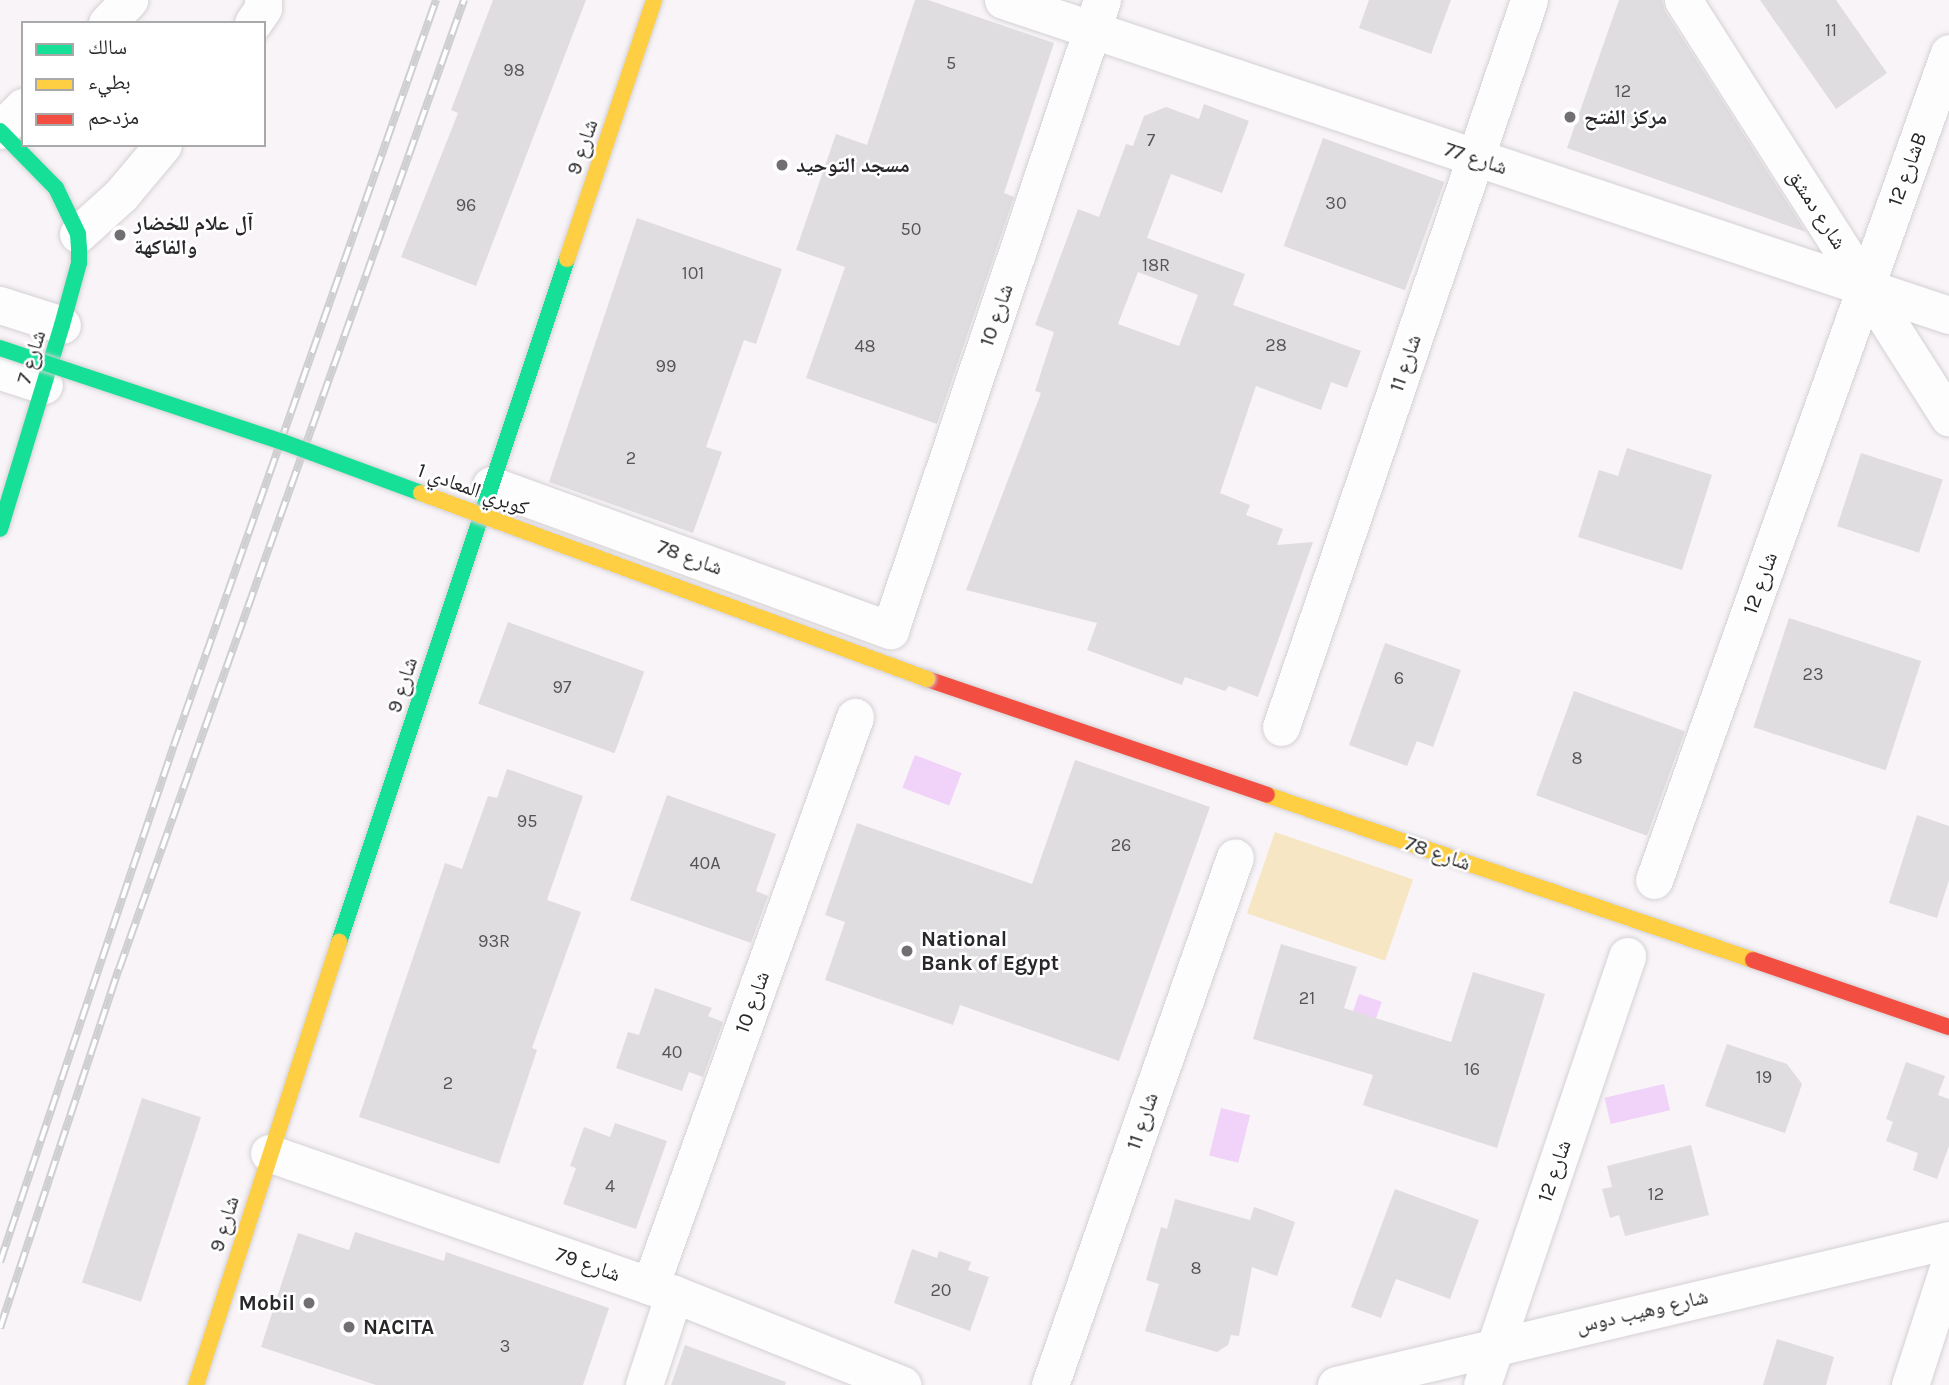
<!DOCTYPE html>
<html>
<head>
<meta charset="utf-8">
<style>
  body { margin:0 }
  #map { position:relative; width:1949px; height:1385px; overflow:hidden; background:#f8f4f8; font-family:Karla,"Noto Naskh Arabic",sans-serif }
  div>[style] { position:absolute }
  .green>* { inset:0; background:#f6e6c3; transform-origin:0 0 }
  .water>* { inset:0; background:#f1d2f9; transform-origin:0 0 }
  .building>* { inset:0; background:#e0dde0; transform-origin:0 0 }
  .roads { filter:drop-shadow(0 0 2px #d4d1d4) drop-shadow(0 0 2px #d4d1d4) }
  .street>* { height:37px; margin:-18.5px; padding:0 18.5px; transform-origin:18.5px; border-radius:18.5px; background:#fefdfe }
  .fast>* { height:16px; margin:-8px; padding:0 8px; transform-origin:8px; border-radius:8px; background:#16e098 }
  .slow>* { height:16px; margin:-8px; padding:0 8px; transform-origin:8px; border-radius:8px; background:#ffcf43 }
  .jam>* { height:16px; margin:-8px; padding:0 8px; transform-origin:8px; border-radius:8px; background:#f24e42 }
  .rail>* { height:8px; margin-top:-4px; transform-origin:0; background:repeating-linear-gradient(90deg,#fff 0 16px,#cfcfcf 0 32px); box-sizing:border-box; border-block:2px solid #cfcfcf }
  .bridges { filter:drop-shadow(0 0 2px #d4d1d4) drop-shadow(0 0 2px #d4d1d4) }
  .fast-bridge>* { height:16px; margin:-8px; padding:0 8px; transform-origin:8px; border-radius:8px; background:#16e098 }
  .slow-bridge>* { height:16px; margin:-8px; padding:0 8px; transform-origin:8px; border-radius:8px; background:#ffcf43 }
  .dots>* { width:19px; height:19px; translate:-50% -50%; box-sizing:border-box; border:4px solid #fff; border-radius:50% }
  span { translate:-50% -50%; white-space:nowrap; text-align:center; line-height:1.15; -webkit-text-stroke:5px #fff; paint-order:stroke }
  .number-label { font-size:18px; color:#575458 }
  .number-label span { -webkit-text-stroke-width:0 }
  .poi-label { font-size:21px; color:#29272a; font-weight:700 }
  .left { translate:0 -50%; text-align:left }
  .right { translate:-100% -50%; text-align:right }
  .street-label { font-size:21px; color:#29272a }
  .legend { position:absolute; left:21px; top:21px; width:245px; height:126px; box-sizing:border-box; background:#fff; border:2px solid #a9a9aa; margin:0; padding:9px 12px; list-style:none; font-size:21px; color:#29272a }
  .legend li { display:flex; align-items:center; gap:14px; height:35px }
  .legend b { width:35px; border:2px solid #a9a9aa }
</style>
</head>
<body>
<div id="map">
  <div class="green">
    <div style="left:1275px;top:832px;width:146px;height:86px;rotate:19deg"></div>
  </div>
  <div class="water">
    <div style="left:915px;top:755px;width:50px;height:35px;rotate:21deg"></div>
    <div style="left:1359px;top:994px;width:24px;height:45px;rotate:19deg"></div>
    <div style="left:1664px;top:1084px;width:27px;height:61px;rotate:77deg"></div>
    <div style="left:1221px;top:1108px;width:30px;height:49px;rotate:14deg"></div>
  </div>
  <div class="building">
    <div style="clip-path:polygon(493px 0,586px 0,476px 286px,401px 257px,458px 113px,451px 110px)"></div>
    <div style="clip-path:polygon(915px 0,928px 0,1054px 43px,1004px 193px,1014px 197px,937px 424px,806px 378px,845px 267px,796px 250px,836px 134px,867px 145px)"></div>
    <div style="clip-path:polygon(1369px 0,1451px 0,1431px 54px,1359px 28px)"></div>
    <div style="clip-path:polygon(1619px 0,1662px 0,1665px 11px,1806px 232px,1567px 148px)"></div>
    <div style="clip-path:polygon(1760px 0,1836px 0,1887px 73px,1836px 109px)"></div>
    <div style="clip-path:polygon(evenodd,1204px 104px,1249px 121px,1222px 193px,1171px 174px,1147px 238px,1245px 274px,1233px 305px,1361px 351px,1347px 388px,1331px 382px,1321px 410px,1256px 386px,1220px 493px,1250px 505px,1246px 515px,1283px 529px,1277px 545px,1313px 542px,1258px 697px,1229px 686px,1225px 691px,1185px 677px,1182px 685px,1087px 650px,1097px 623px,966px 590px,1041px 393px,1035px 391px,1054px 332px,1035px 325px,1078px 209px,1099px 217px,1126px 144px,1133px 146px,1144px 116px,1166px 107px,1199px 119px,1204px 104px,1138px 272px,1198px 295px,1179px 346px,1118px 324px,1138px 272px)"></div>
    <div style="left:1323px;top:138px;width:129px;height:115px;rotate:20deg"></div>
    <div style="clip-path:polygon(637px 218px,782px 269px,756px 344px,744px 340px,706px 447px,722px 452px,693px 533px,549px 482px)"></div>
    <div style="clip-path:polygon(1627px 448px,1712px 475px,1682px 570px,1578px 537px,1599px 470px,1618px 476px)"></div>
    <div style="left:1861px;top:453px;width:86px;height:77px;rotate:18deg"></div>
    <div style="left:1789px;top:618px;width:139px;height:115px;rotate:18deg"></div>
    <div style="left:508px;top:622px;width:145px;height:87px;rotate:20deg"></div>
    <div style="clip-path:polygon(1385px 643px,1461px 670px,1433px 747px,1417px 741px,1407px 766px,1349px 745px)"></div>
    <div style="left:1574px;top:691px;width:118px;height:111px;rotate:20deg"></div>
    <div style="clip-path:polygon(1075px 760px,1210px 807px,1119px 1061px,960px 1005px,953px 1025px,825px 980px,845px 922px,825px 915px,857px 823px,1032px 884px)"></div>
    <div style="clip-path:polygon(507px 769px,583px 796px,547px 900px,581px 912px,532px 1048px,537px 1050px,499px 1164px,359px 1117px,445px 863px,462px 869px,488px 796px,497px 798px)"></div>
    <div style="clip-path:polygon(667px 795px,776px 834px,756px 891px,768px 896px,751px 943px,630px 900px)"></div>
    <div style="clip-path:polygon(1917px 815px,1949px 826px,1949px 880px,1937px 918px,1889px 903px)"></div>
    <div style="clip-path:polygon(1281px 944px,1357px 967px,1344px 1008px,1451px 1042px,1473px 972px,1545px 994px,1497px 1148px,1363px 1105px,1373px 1075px,1253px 1039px)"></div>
    <div style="clip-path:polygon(655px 988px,712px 1008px,708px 1016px,723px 1022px,703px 1077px,689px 1072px,682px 1091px,616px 1068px,628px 1032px,639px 1035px)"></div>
    <div style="clip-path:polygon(1727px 1044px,1787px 1064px,1802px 1084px,1785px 1133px,1705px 1106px)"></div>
    <div style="clip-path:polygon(1906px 1062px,1945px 1076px,1938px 1095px,1949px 1099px,1949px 1146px,1937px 1179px,1913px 1170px,1918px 1153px,1886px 1141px,1893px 1122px,1886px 1119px)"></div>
    <div style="left:142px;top:1098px;width:62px;height:194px;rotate:18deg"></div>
    <div style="clip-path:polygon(615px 1123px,667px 1141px,636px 1229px,563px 1204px,576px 1168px,570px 1166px,584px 1127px,610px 1137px)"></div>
    <div style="clip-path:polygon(1691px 1145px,1709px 1215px,1625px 1236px,1619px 1215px,1610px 1218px,1602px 1189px,1612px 1187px,1607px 1166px)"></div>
    <div style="clip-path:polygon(1395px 1189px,1479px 1220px,1450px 1299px,1396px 1279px,1381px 1318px,1351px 1307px)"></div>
    <div style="clip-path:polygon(1175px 1199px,1250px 1220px,1254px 1207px,1295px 1222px,1277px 1276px,1252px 1267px,1239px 1336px,1231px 1335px,1228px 1345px,1217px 1352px,1145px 1331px,1159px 1284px,1146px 1280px,1161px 1227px,1167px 1229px)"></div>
    <div style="clip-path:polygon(355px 1232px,444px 1261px,446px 1252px,609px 1308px,583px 1385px,376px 1385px,261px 1347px,298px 1233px,349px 1250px)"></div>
    <div style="clip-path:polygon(912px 1249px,937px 1258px,939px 1251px,971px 1262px,968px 1270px,989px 1277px,970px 1331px,894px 1303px)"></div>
    <div style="clip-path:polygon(1777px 1339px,1834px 1357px,1826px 1385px,1763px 1385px)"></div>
    <div style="clip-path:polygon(685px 1345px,786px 1382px,785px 1385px,671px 1385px)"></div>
  </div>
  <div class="roads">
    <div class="street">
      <div style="left:1003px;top:0;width:997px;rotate:18.42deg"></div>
      <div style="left:1683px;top:0;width:495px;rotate:57.5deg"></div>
      <div style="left:107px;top:23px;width:32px;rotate:-46deg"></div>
      <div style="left:253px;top:23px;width:18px;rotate:-56deg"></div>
      <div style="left:263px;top:8px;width:8px;rotate:-90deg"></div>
      <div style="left:0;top:130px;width:33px;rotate:-45deg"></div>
      <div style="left:78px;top:234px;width:58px;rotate:-42.2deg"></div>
      <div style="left:121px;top:195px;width:65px;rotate:-50deg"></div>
      <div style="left:0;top:305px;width:65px;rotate:17.9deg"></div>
      <div style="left:0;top:371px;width:46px;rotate:17.7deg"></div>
      <div style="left:491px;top:485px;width:425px;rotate:20deg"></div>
      <div style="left:890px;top:630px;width:665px;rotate:-71.4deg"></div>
      <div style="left:1281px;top:727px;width:768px;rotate:-71.16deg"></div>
      <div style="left:1654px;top:880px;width:878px;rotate:-70.37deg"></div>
      <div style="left:269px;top:1153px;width:429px;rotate:19.2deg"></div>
      <div style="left:674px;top:1294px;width:246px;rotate:21.7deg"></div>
      <div style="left:650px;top:1286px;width:605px;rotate:-70.19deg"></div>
      <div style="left:644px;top:1385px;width:96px;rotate:-71.8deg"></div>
      <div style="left:1050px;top:1385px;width:559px;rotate:-70.69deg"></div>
      <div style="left:1336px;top:1385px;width:630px;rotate:-13.31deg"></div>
      <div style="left:1482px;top:1385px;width:453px;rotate:-71.3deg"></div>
      <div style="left:1910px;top:1385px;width:126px;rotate:-72deg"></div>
    </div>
    <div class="fast">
      <div style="left:0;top:131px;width:80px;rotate:45.5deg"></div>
      <div style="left:56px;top:188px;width:51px;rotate:64.4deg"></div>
      <div style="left:78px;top:234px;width:15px;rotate:86deg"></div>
      <div style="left:79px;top:249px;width:14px;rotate:90deg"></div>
      <div style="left:79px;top:263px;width:64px;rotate:105.3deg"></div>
      <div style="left:62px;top:325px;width:213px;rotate:106.9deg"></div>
      <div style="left:339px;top:942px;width:720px;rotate:-71.54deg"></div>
    </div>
    <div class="slow">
      <div style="left:567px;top:259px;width:273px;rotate:-71.4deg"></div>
      <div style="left:1267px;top:795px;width:513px;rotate:18.75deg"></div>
      <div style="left:196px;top:1385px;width:466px;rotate:-72.1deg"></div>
    </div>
    <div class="jam">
      <div style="left:927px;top:679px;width:359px;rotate:18.8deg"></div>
      <div style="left:1753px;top:960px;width:207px;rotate:18.9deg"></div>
    </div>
  </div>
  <div class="rail">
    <div style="left:0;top:1262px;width:545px;rotate:-71.4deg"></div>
    <div style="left:174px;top:745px;width:790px;rotate:-70.62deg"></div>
    <div style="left:0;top:1328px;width:378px;rotate:-71.7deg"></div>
    <div style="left:119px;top:969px;width:1029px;rotate:-70.4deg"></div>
  </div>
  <div class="bridges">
    <div class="fast-bridge">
      <div style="left:0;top:348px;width:298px;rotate:18.4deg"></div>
      <div style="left:283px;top:442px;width:147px;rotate:20.3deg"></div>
    </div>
    <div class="slow-bridge">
      <div style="left:421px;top:493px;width:539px;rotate:20.18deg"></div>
    </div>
  </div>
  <div class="dots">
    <div style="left:1570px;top:117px;background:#716f72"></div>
    <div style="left:782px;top:165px;background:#716f72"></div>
    <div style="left:120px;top:235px;background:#716f72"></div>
    <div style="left:907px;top:951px;background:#716f72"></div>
    <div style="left:309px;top:1303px;background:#716f72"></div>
    <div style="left:349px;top:1327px;background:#716f72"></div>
  </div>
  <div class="number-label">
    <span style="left:1831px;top:30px">11</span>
    <span style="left:951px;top:63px">5</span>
    <span style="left:514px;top:70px">98</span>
    <span style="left:1623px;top:91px">12</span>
    <span style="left:1151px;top:140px">7</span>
    <span style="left:1336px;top:203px">30</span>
    <span style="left:466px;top:205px">96</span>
    <span style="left:911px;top:229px">50</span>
    <span style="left:1156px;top:265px">18R</span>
    <span style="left:693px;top:273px">101</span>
    <span style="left:1276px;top:345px">28</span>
    <span style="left:865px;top:346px">48</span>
    <span style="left:666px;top:366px">99</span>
    <span style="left:631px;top:458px">2</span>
    <span style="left:1813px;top:674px">23</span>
    <span style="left:1399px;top:678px">6</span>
    <span style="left:562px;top:687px">97</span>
    <span style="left:1577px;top:758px">8</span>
    <span style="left:527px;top:821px">95</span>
    <span style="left:1121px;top:845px">26</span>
    <span style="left:705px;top:863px">40A</span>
    <span style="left:494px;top:941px">93R</span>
    <span style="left:1307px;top:998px">21</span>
    <span style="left:672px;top:1052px">40</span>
    <span style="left:1472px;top:1069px">16</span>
    <span style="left:1764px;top:1077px">19</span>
    <span style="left:448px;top:1083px">2</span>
    <span style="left:610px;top:1186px">4</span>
    <span style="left:1656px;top:1194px">12</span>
    <span style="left:1196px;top:1268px">8</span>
    <span style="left:941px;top:1290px">20</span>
    <span style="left:505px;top:1346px">3</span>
  </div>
  <div class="poi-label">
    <span class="left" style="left:1584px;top:117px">مركز الفتح</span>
    <span class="left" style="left:796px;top:165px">مسجد التوحيد</span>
    <span class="left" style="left:134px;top:235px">آل علام للخضار<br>والفاكهة</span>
    <span class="left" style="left:921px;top:951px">National<br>Bank of Egypt</span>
    <span class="right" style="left:295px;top:1303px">Mobil</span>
    <span class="left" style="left:363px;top:1327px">NACITA</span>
  </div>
  <div class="street-label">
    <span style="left:582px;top:147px;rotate:-71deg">شارع 9</span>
    <span style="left:1476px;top:158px;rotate:18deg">شارع 77</span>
    <span style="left:1907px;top:169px;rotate:-70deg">شارع 12B</span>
    <span style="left:1817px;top:209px;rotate:57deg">شارع دمشق</span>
    <span style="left:996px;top:315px;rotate:-71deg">شارع 10</span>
    <span style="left:31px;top:357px;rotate:-73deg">شارع 7</span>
    <span style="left:1405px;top:363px;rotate:-71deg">شارع 11</span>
    <span style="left:473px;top:489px;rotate:20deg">كوبري المعادي 1</span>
    <span style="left:690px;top:557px;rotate:20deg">شارع 78</span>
    <span style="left:1760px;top:583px;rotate:-70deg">شارع 12</span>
    <span style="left:402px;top:685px;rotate:-72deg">شارع 9</span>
    <span style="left:1438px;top:853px;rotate:19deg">شارع 78</span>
    <span style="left:752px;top:1002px;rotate:-70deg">شارع 10</span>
    <span style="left:1142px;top:1121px;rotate:-71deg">شارع 11</span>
    <span style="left:1554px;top:1171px;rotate:-71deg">شارع 12</span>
    <span style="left:224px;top:1224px;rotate:-73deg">شارع 9</span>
    <span style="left:588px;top:1264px;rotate:19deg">شارع 79</span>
    <span style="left:1642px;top:1311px;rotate:-13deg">شارع وهيب دوس</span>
  </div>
  <ul class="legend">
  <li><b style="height:9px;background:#16e098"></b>سالك</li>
  <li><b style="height:9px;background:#ffcf43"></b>بطيء</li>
  <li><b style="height:9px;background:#f24e42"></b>مزدحم</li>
  </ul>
</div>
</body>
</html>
